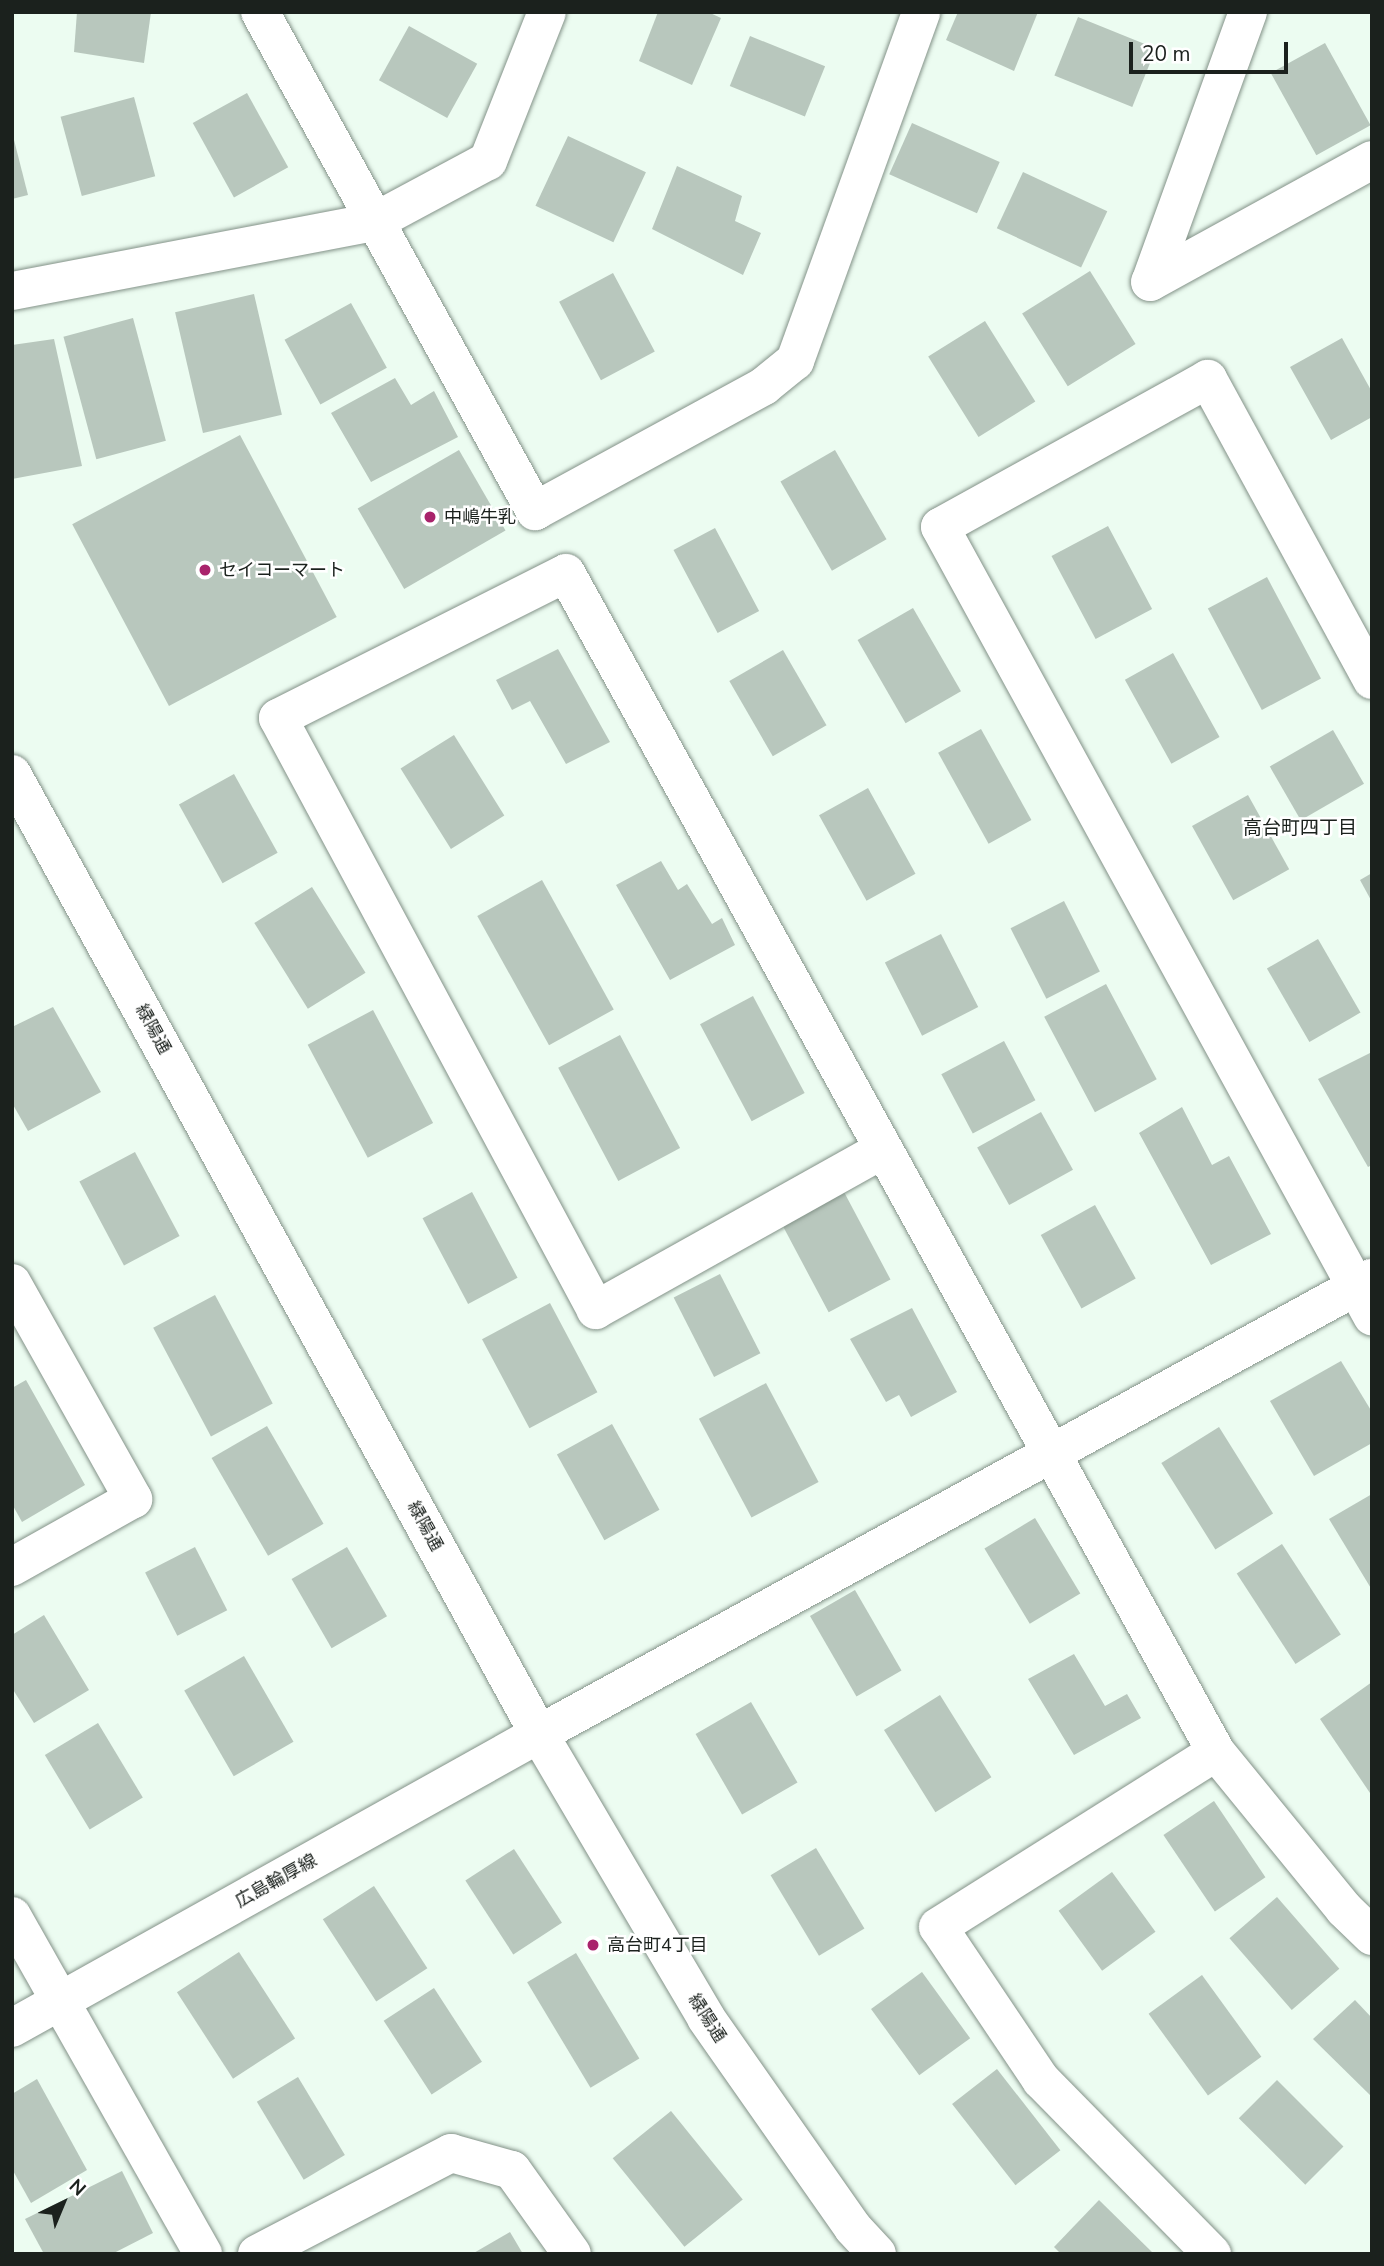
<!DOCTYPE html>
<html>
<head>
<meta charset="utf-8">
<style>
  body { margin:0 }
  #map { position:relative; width:1384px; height:2266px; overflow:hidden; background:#ecfcf1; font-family:"Nunito Sans","Noto Sans JP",sans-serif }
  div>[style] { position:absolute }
  .building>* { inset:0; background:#b8c7bd; transform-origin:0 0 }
  .roads { filter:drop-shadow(0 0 2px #839288) drop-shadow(0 0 2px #839288) }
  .minor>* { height:38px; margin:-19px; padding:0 19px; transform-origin:19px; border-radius:19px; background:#fff }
  .tertiary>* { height:38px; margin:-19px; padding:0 19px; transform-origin:19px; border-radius:19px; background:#fff }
  .dots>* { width:19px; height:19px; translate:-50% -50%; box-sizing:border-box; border:4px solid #fff; border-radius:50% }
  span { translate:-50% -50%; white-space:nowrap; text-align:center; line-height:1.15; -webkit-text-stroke:5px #fff; paint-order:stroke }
  .poi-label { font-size:18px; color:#1b211d }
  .left { translate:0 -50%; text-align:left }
  .street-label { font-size:18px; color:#1b211d }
  .neighbourhood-label { font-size:19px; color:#1b211d }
  .frame { position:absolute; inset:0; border:14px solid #1b211d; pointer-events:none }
  .north { position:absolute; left:28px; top:2168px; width:70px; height:70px; -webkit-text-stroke:5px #fff; paint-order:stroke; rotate:43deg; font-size:19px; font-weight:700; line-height:28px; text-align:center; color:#1b211d }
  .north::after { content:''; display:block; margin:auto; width:24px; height:32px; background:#1b211d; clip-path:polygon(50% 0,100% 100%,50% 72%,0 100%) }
  .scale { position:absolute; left:1129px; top:42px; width:159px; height:32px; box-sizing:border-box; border:4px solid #1b211d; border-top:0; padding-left:9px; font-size:21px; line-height:24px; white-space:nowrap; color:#1b211d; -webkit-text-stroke:5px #fff; paint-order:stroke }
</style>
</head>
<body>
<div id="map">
  <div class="building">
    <div style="clip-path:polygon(77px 12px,151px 12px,144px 63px,74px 52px)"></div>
    <div style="clip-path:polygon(658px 12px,708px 12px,721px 18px,692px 85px,639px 61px)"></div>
    <div style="clip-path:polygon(958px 12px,1038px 12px,1014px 71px,946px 40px)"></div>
    <div style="left:1078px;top:17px;width:84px;height:63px;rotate:22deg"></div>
    <div style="left:409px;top:26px;width:78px;height:62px;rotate:29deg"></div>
    <div style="left:750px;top:36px;width:81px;height:54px;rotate:22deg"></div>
    <div style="left:1325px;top:43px;width:94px;height:62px;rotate:61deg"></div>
    <div style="left:247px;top:93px;width:85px;height:62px;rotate:61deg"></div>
    <div style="left:134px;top:97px;width:82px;height:76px;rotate:75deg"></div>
    <div style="left:912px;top:123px;width:96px;height:56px;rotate:24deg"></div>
    <div style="clip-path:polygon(12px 132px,28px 195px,12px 199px)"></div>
    <div style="left:568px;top:136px;width:86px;height:77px;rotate:25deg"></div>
    <div style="clip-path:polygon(677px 166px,742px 196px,735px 221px,761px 233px,743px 275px,652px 229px)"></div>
    <div style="left:1023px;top:172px;width:93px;height:62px;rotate:25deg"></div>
    <div style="left:1090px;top:271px;width:86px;height:80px;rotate:58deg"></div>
    <div style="left:613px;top:273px;width:89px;height:61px;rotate:62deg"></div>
    <div style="left:254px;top:294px;width:124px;height:81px;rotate:77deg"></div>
    <div style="left:351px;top:303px;width:74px;height:76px;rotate:61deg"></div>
    <div style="left:133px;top:318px;width:127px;height:72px;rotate:75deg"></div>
    <div style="left:985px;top:321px;width:95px;height:67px;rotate:58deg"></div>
    <div style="clip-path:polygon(1342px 338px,1372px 392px,1372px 417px,1331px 440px,1290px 367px)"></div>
    <div style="clip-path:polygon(54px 339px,82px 466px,12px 479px,12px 345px)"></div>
    <div style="clip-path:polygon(395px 378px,411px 405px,434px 391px,458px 437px,371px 482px,331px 413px)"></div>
    <div style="left:240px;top:435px;width:206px;height:190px;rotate:62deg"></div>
    <div style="left:459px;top:450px;width:93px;height:117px;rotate:60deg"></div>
    <div style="left:835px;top:450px;width:103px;height:63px;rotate:60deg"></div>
    <div style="left:1108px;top:526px;width:94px;height:64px;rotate:62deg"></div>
    <div style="left:715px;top:528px;width:94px;height:47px;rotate:62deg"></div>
    <div style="left:1267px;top:577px;width:115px;height:67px;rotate:62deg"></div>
    <div style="left:913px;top:608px;width:96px;height:64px;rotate:60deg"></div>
    <div style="clip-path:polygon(558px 649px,610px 742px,566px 764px,530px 701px,512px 710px,496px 680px)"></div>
    <div style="left:783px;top:650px;width:87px;height:62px;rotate:60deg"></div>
    <div style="left:1173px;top:653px;width:96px;height:55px;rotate:61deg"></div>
    <div style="left:981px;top:729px;width:104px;height:49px;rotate:61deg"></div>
    <div style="left:1333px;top:730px;width:62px;height:73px;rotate:60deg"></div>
    <div style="left:454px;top:735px;width:95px;height:63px;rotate:58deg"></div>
    <div style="left:234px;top:774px;width:90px;height:63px;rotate:61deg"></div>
    <div style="left:868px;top:788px;width:98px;height:56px;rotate:61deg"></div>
    <div style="left:1248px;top:795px;width:85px;height:64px;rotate:61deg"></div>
    <div style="clip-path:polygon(661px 861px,678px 890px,687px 884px,712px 924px,722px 918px,735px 945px,670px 980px,616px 885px)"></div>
    <div style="clip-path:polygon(1372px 873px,1372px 902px,1360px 880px)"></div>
    <div style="left:542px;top:880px;width:148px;height:74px;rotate:61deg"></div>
    <div style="left:312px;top:887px;width:101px;height:68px;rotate:58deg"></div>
    <div style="left:1064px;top:901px;width:79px;height:60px;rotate:63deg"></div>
    <div style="left:941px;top:934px;width:82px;height:63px;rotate:63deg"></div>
    <div style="left:1318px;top:939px;width:85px;height:59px;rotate:60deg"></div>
    <div style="left:1106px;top:984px;width:108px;height:70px;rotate:62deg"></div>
    <div style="left:753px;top:996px;width:110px;height:60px;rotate:62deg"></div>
    <div style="clip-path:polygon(53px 1007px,101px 1092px,28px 1131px,12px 1103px,12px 1027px)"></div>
    <div style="left:373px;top:1010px;width:128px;height:74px;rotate:62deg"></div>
    <div style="left:620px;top:1035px;width:128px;height:70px;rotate:62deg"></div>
    <div style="left:1004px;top:1041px;width:67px;height:71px;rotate:62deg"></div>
    <div style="clip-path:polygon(1372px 1052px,1372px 1165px,1368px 1167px,1318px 1079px)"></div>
    <div style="clip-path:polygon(1182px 1107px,1212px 1165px,1229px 1156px,1271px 1234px,1211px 1265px,1139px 1133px)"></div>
    <div style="left:1041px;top:1112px;width:66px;height:73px;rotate:61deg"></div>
    <div style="left:135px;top:1152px;width:95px;height:63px;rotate:62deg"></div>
    <div style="left:472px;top:1192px;width:97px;height:56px;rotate:62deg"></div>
    <div style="left:844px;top:1192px;width:99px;height:70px;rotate:62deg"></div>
    <div style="left:1095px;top:1205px;width:84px;height:62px;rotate:61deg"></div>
    <div style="left:720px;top:1274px;width:89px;height:52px;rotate:63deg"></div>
    <div style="left:215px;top:1295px;width:123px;height:70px;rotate:62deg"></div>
    <div style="left:550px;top:1303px;width:101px;height:77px;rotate:62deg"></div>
    <div style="clip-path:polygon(912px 1308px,957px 1392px,911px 1417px,899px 1395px,886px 1402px,850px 1339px)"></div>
    <div style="clip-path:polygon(1341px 1361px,1372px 1412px,1372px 1443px,1314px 1476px,1270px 1401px)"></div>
    <div style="clip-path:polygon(26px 1380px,85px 1485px,22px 1522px,12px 1504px,12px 1388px)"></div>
    <div style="left:766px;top:1383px;width:112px;height:76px;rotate:62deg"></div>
    <div style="left:612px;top:1424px;width:98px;height:63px;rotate:61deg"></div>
    <div style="left:267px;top:1426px;width:113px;height:64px;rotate:60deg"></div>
    <div style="left:1219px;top:1427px;width:102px;height:68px;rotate:58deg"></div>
    <div style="clip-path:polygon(1372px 1494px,1372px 1590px,1329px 1519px)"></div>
    <div style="left:1035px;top:1518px;width:88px;height:59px;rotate:59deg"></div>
    <div style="left:1282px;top:1544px;width:108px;height:54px;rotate:57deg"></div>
    <div style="left:195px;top:1547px;width:71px;height:56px;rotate:63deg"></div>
    <div style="left:347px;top:1547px;width:80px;height:64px;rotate:60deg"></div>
    <div style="left:855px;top:1590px;width:93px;height:52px;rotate:60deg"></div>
    <div style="clip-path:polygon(44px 1615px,89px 1690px,34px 1723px,12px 1688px,12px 1635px)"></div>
    <div style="clip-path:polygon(1074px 1654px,1105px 1706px,1127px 1694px,1141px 1718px,1074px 1755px,1028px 1679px)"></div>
    <div style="left:244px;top:1656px;width:99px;height:69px;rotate:60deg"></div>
    <div style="clip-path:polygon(1372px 1682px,1372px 1796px,1320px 1719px)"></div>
    <div style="left:940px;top:1695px;width:97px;height:66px;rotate:58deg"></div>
    <div style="left:751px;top:1702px;width:93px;height:64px;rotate:60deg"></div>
    <div style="left:98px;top:1723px;width:87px;height:62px;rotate:59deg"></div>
    <div style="left:1214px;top:1801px;width:92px;height:61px;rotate:56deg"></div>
    <div style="left:816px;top:1848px;width:94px;height:53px;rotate:59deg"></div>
    <div style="left:514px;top:1849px;width:88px;height:58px;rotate:57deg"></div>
    <div style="left:1112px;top:1872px;width:74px;height:66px;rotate:54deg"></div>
    <div style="left:374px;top:1886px;width:98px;height:61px;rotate:57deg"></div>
    <div style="left:1277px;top:1897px;width:95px;height:63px;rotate:49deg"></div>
    <div style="left:239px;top:1952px;width:103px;height:74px;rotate:57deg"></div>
    <div style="left:576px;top:1953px;width:123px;height:57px;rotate:59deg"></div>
    <div style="left:922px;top:1972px;width:82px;height:63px;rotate:54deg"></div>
    <div style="left:1202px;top:1975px;width:101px;height:66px;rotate:54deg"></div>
    <div style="left:434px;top:1988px;width:88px;height:60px;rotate:57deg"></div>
    <div style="clip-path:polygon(1355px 2000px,1372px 2018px,1372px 2097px,1313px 2039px)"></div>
    <div style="left:997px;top:2069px;width:103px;height:57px;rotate:52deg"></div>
    <div style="left:298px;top:2077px;width:91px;height:48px;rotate:59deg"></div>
    <div style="clip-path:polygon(37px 2079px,87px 2170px,31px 2203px,12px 2169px,12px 2094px)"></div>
    <div style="left:1277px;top:2080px;width:94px;height:54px;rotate:45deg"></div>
    <div style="left:671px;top:2111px;width:114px;height:75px;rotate:51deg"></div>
    <div style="clip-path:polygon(122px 2171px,153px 2233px,112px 2254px,44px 2254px,25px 2219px)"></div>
    <div style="clip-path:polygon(1099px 2200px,1154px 2254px,1061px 2254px,1054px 2247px)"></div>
    <div style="clip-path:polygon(510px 2232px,523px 2254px,472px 2254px)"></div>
  </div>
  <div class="roads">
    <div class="minor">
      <div style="left:260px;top:12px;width:570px;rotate:61.14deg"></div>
      <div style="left:535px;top:511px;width:261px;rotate:-28.6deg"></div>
      <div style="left:764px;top:386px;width:40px;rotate:-39deg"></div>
      <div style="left:795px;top:361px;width:371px;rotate:-70.1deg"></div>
      <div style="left:1248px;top:12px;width:287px;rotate:109.9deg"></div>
      <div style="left:1150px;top:282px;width:253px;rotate:-28.8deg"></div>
      <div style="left:12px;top:291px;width:369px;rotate:-10.8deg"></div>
      <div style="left:374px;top:222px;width:129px;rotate:-28.2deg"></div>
      <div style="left:488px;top:161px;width:160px;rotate:-68.4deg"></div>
      <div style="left:1372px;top:680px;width:343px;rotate:-118.6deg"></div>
      <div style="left:1208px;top:379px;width:306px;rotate:151.1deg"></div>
      <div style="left:940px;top:527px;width:900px;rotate:61.3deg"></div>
      <div style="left:882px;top:1150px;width:328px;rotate:150.8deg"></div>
      <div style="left:596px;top:1310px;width:672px;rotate:-118.24deg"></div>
      <div style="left:278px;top:718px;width:322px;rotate:-26.7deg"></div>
      <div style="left:566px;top:573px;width:1346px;rotate:61.13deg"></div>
      <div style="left:1216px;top:1752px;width:203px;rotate:50.8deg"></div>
      <div style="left:1344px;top:1909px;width:39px;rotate:44deg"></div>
      <div style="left:12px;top:1283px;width:248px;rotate:60.7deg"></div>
      <div style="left:133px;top:1499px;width:139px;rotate:150.7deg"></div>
      <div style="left:539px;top:1734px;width:950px;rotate:-28.7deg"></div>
      <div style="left:12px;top:1916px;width:388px;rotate:60.5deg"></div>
      <div style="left:257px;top:2254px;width:219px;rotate:-27.5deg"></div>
      <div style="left:451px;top:2153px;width:63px;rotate:15.6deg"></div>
      <div style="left:512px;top:2170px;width:103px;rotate:54.5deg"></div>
      <div style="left:1212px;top:2254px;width:244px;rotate:-134.5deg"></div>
      <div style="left:1041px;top:2080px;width:184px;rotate:-123.9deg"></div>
      <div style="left:938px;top:1927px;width:328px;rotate:-32.2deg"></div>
    </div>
    <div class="tertiary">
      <div style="left:12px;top:774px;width:1095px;rotate:61.24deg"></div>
      <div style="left:539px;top:1734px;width:329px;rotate:59.5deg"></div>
      <div style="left:706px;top:2018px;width:256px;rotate:55deg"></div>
      <div style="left:853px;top:2228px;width:35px;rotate:47deg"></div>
      <div style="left:12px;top:2028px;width:603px;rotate:-29.16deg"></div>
    </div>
  </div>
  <div class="dots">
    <div style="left:430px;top:517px;background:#a9236b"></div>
    <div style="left:205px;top:570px;background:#a9236b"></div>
    <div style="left:593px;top:1945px;background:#a9236b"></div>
  </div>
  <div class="poi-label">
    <span class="left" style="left:444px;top:517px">中嶋牛乳</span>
    <span class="left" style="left:219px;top:570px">セイコーマート</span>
    <span class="left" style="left:607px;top:1945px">高台町4丁目</span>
  </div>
  <div class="street-label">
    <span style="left:153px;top:1029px;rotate:61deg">緑陽通</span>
    <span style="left:425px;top:1526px;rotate:61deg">緑陽通</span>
    <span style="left:276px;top:1881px;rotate:-29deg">広島輪厚線</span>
    <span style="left:707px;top:2018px;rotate:57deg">緑陽通</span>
  </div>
  <div class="neighbourhood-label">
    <span style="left:1300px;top:829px">高台町四丁目</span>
  </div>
  <div class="frame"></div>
  <div class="north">N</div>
  <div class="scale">20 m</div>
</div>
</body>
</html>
